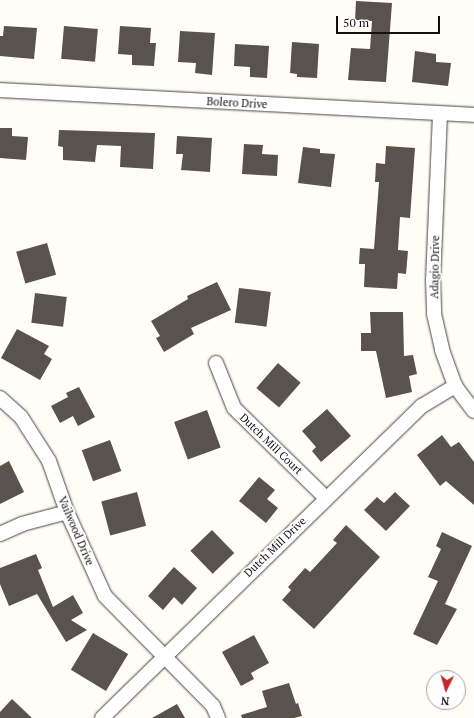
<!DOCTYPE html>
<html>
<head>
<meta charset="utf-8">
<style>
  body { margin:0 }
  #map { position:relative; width:474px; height:718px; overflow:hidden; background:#fffdf5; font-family:"PT Serif",serif }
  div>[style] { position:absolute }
  .building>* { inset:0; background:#5a524d; transform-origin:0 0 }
  .roads { filter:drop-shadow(0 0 1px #444) drop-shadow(0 0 1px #444) }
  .street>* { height:14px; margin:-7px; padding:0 7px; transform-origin:7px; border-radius:7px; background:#fff }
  span { translate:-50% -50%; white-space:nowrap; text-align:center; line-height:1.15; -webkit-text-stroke:4px #fff; paint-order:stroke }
  .street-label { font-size:11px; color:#111 }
  .north { position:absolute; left:426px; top:670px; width:40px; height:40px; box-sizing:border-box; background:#fff; border:1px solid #a0a0a0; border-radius:50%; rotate:185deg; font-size:11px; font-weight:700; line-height:16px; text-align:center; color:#111 }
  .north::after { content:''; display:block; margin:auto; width:14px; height:18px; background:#c4262e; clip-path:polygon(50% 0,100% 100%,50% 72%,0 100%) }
  .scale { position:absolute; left:336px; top:16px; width:104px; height:18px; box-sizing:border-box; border:2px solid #111; border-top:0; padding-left:5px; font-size:12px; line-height:14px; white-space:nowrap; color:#111; -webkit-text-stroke:3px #fff; paint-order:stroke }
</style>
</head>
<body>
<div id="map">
  <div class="building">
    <div style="clip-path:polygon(356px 1px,392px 3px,386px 82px,348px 80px,351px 48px,370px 49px,372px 21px,355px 20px)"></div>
    <div style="clip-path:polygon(4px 26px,37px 28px,34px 59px,0 56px,0 36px,3px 36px)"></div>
    <div style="left:64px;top:26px;width:34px;height:33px;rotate:5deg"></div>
    <div style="clip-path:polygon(120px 26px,151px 28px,150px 43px,156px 43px,154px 66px,132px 65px,132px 55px,118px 54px)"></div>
    <div style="clip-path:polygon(180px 31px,215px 33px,212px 75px,195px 73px,196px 63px,178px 62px)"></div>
    <div style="clip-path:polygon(292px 42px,319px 44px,317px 78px,297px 77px,297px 74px,290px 73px)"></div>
    <div style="clip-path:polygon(235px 44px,269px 46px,267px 78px,250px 77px,250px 67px,234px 66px)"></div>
    <div style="clip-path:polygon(415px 51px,436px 54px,436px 62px,451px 63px,448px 86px,412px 82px)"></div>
    <div style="clip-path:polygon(0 128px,12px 128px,12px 136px,28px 137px,26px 160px,0 158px)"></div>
    <div style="clip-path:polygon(59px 130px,155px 133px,153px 169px,120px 167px,121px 146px,97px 145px,95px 162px,63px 160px,63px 147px,58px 146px)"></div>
    <div style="clip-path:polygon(177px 136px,212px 138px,210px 172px,181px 170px,183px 154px,176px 154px)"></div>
    <div style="clip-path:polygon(244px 144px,263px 145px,262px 154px,278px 155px,277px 176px,242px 174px)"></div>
    <div style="clip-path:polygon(386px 146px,415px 148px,410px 218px,400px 217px,398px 250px,408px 251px,406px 274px,398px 273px,397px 289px,364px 287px,365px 264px,359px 264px,360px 248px,374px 249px,379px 182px,375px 182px,376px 163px,385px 164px)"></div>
    <div style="clip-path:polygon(303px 147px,320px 149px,320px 153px,335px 154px,331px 187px,298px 183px)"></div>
    <div style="left:47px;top:243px;width:33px;height:32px;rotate:74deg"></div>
    <div style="clip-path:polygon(217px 282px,231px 310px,191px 328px,194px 334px,164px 352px,156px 338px,160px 336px,151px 321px,188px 299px,187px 296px)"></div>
    <div style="left:239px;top:288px;width:32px;height:35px;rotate:7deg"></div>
    <div style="left:35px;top:293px;width:32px;height:30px;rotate:7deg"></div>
    <div style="clip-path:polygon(370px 312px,403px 312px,404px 356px,413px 355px,417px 374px,409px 376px,412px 392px,386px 398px,376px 351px,361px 351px,361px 333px,371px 333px)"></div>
    <div style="clip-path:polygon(17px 329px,49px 346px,44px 354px,52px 359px,40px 380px,1px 358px)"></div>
    <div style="left:278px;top:363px;width:30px;height:33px;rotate:41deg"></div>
    <div style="clip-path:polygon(79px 387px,95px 417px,78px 426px,73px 416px,60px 423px,51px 406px,68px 397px,66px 393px)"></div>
    <div style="clip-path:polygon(327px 409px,351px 436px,321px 462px,312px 451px,316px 447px,302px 431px)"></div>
    <div style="left:207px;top:410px;width:40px;height:35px;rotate:70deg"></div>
    <div style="clip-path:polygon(442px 435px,451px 447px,459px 442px,474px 462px,474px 505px,446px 481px,440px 486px,417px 455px)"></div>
    <div style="left:110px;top:440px;width:33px;height:30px;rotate:70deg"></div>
    <div style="clip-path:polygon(9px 461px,24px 492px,0 504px,0 466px)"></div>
    <div style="clip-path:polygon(259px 477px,275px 490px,267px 499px,278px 508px,266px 523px,239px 501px)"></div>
    <div style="left:137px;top:492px;width:35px;height:37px;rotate:75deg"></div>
    <div style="clip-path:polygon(395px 492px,410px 506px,386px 531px,364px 510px,377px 497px,384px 503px)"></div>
    <div style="clip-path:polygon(346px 525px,380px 557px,314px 629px,282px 600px,291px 590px,288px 587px,305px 568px,310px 572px,337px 543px,333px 540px)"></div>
    <div style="left:212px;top:530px;width:32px;height:30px;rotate:46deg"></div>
    <div style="clip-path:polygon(442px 532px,472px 546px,445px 604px,457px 609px,437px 645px,413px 634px,438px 581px,428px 577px,441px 549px,436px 546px)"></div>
    <div style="clip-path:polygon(36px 554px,42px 568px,38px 570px,53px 607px,73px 595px,83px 613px,71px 620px,87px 630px,66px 642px,37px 594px,9px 606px,0 584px,0 568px)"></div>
    <div style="clip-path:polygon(174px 567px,197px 588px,182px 605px,174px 597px,163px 610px,148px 596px)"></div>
    <div style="left:93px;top:633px;width:41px;height:43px;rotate:31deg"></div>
    <div style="clip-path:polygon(254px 635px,269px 663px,251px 673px,254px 679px,241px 686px,222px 652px)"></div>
    <div style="clip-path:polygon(289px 683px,296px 704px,298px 703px,302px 716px,294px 718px,242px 718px,241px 715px,267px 707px,262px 691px)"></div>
    <div style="clip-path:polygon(12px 699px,32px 718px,0 718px,0 712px)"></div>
    <div style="clip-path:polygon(177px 704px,185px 718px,152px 718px)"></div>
  </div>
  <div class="roads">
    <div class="street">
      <div style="left:0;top:90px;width:475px;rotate:3deg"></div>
      <div style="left:440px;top:114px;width:166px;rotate:92.4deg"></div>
      <div style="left:433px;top:280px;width:34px;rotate:88deg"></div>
      <div style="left:434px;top:314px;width:37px;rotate:77deg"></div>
      <div style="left:442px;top:350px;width:38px;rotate:70deg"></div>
      <div style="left:455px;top:386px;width:31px;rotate:53deg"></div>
      <div style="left:216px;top:363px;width:48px;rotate:68.2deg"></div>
      <div style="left:234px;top:408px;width:129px;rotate:44.4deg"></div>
      <div style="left:0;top:398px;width:28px;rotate:42deg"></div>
      <div style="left:21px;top:417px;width:52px;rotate:57.5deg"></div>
      <div style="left:49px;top:461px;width:54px;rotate:70.6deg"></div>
      <div style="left:67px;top:512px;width:92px;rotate:65.7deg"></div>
      <div style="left:105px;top:596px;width:154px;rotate:45.5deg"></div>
      <div style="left:213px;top:706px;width:13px;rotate:67deg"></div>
      <div style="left:0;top:534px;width:24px;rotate:-24deg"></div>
      <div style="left:22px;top:524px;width:47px;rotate:-14.9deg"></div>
      <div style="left:102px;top:718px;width:447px;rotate:-44.3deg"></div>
      <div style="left:422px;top:406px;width:39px;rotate:-31deg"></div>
    </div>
  </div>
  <div class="street-label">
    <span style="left:237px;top:103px;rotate:3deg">Bolero Drive</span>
    <span style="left:435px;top:267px;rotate:-89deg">Adagio Drive</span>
    <span style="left:271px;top:444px;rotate:44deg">Dutch Mill Court</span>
    <span style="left:76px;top:531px;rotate:67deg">Vailwood Drive</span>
    <span style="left:275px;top:547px;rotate:-44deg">Dutch Mill Drive</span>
  </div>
  <div class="north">N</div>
  <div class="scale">50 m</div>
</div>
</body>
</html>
